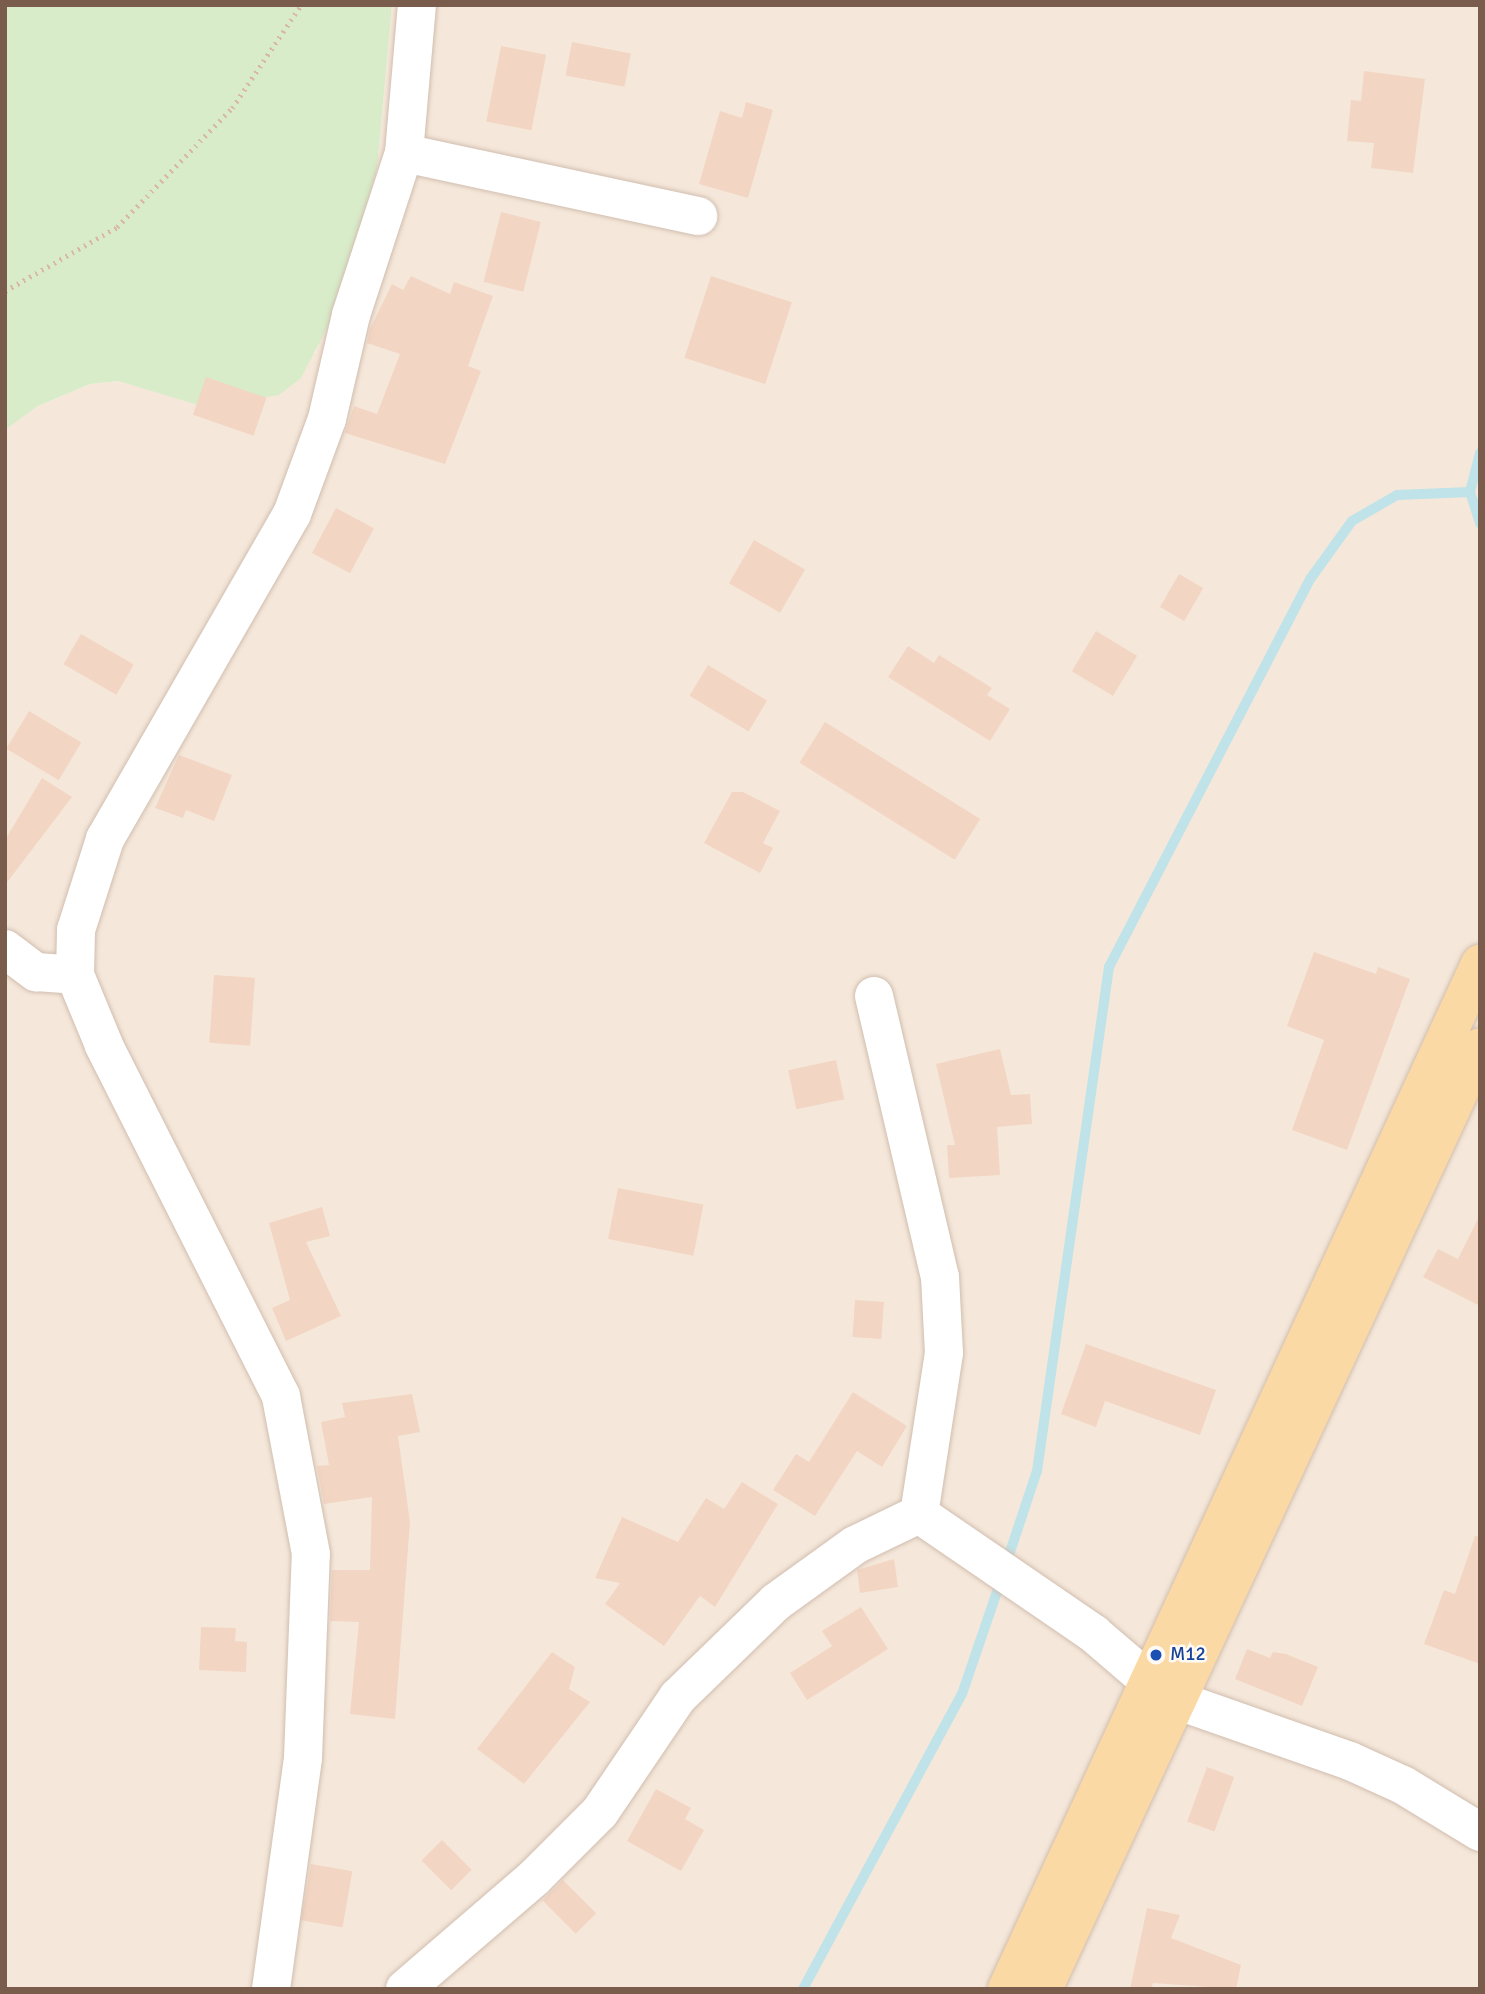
<!DOCTYPE html>
<html>
<head>
<meta charset="utf-8">
<style>
  body { margin:0 }
  #map { position:relative; width:1485px; height:1994px; overflow:hidden; background:#fdf6ec; font-family:Signika,sans-serif }
  div>[style] { position:absolute }
  .residential>* { inset:0; background:#f5e8da }
  .green>* { inset:0; background:#d8ecc9 }
  .stream>* { height:10px; margin:-5px; padding:0 5px; transform-origin:5px; border-radius:5px; background:#bfe3e8 }
  .building>* { inset:0; background:#f3d5c3; transform-origin:0 0 }
  .path>* { height:4.5px; margin-top:-2.25px; transform-origin:0; background:repeating-linear-gradient(90deg,#d9b8a5 0 2px,transparent 0 7px) }
  .roads { filter:drop-shadow(0 0 2px #d1beb0) drop-shadow(0 0 2px #d1beb0) }
  .street>* { height:38px; margin:-19px; padding:0 19px; transform-origin:19px; border-radius:19px; background:#fff }
  .primary>* { height:38px; margin:-19px; padding:0 19px; transform-origin:19px; border-radius:19px; background:#fbd9a5 }
  .dots>* { width:19px; height:19px; translate:-50% -50%; box-sizing:border-box; border:4px solid #fffaf3; border-radius:50% }
  span { translate:-50% -50%; white-space:nowrap; text-align:center; line-height:1.15; -webkit-text-stroke:5px #fffaf3; paint-order:stroke }
  .transit-label { font-size:19px; color:#164399 }
  .left { translate:0 -50%; text-align:left }
  .frame { position:absolute; inset:0; border:7px solid #7a5c4d; pointer-events:none }
</style>
</head>
<body>
<div id="map">
  <div class="residential">
    <div style="clip-path:polygon(392px 5px,1480px 5px,1480px 1989px,5px 1989px,5px 430px,38px 406px,90px 384px,118px 381px,174px 397px,315px 353px,377px 169px)"></div>
  </div>
  <div class="green">
    <div style="clip-path:polygon(5px 5px,392px 5px,377px 169px,340px 303px,301px 378px,279px 395px,223px 404px,195px 404px,118px 381px,90px 384px,38px 406px,5px 430px)"></div>
  </div>
  <div class="stream">
    <div style="left:1480px;top:453px;width:40px;rotate:104.4deg"></div>
    <div style="left:1470px;top:492px;width:33px;rotate:72deg"></div>
    <div style="left:1006px;top:1564px;width:98px;rotate:-71.6deg"></div>
    <div style="left:1037px;top:1471px;width:509px;rotate:-81.87deg"></div>
    <div style="left:1109px;top:967px;width:438px;rotate:-62.6deg"></div>
    <div style="left:1311px;top:578px;width:70px;rotate:-54.3deg"></div>
    <div style="left:1352px;top:521px;width:52px;rotate:-30deg"></div>
    <div style="left:1397px;top:495px;width:73px;rotate:-2.4deg"></div>
    <div style="left:803px;top:1989px;width:335px;rotate:-61.7deg"></div>
    <div style="left:962px;top:1694px;width:120px;rotate:-71.1deg"></div>
  </div>
  <div class="building">
    <div style="left:572px;top:42px;width:60px;height:34px;rotate:11deg"></div>
    <div style="left:501px;top:46px;width:46px;height:77px;rotate:11deg"></div>
    <div style="clip-path:polygon(1364px 71px,1425px 79px,1413px 173px,1371px 168px,1374px 143px,1347px 141px,1351px 100px,1361px 101px)"></div>
    <div style="clip-path:polygon(746px 102px,773px 110px,748px 198px,699px 184px,720px 111px,742px 118px)"></div>
    <div style="left:501px;top:212px;width:41px;height:72px;rotate:14deg"></div>
    <div style="clip-path:polygon(411px 276px,450px 294px,454px 282px,493px 296px,468px 366px,481px 371px,445px 464px,345px 433px,354px 406px,377px 414px,400px 354px,367px 343px,370px 329px,392px 284px,403px 290px)"></div>
    <div style="left:711px;top:276px;width:85px;height:86px;rotate:18deg"></div>
    <div style="left:206px;top:377px;width:64px;height:40px;rotate:19deg"></div>
    <div style="left:336px;top:508px;width:43px;height:51px;rotate:28deg"></div>
    <div style="left:754px;top:540px;width:59px;height:50px;rotate:30deg"></div>
    <div style="left:1179px;top:574px;width:28px;height:38px;rotate:30deg"></div>
    <div style="left:1096px;top:631px;width:48px;height:47px;rotate:31deg"></div>
    <div style="left:81px;top:634px;width:61px;height:35px;rotate:30deg"></div>
    <div style="clip-path:polygon(908px 646px,934px 663px,939px 655px,992px 688px,987px 695px,1010px 709px,990px 741px,888px 677px)"></div>
    <div style="left:708px;top:665px;width:69px;height:36px;rotate:31deg"></div>
    <div style="left:29px;top:711px;width:61px;height:44px;rotate:31deg"></div>
    <div style="left:825px;top:722px;width:183px;height:48px;rotate:32deg"></div>
    <div style="clip-path:polygon(179px 755px,232px 775px,214px 821px,186px 810px,183px 818px,155px 808px)"></div>
    <div style="clip-path:polygon(42px 778px,72px 797px,5px 885px,5px 840px)"></div>
    <div style="clip-path:polygon(732px 792px,743px 792px,780px 811px,763px 843px,773px 848px,760px 873px,704px 843px)"></div>
    <div style="clip-path:polygon(1314px 952px,1376px 974px,1378px 967px,1410px 979px,1347px 1150px,1292px 1130px,1324px 1040px,1287px 1026px)"></div>
    <div style="left:214px;top:975px;width:41px;height:68px;rotate:4deg"></div>
    <div style="clip-path:polygon(1000px 1049px,1011px 1095px,1030px 1094px,1032px 1124px,997px 1127px,1000px 1175px,949px 1178px,947px 1145px,955px 1145px,936px 1064px)"></div>
    <div style="left:836px;top:1060px;width:40px;height:49px;rotate:78deg"></div>
    <div style="left:618px;top:1188px;width:87px;height:52px;rotate:11deg"></div>
    <div style="clip-path:polygon(322px 1207px,330px 1236px,306px 1242px,341px 1316px,286px 1341px,272px 1308px,290px 1300px,269px 1223px)"></div>
    <div style="clip-path:polygon(1480px 1215px,1480px 1306px,1423px 1277px,1438px 1249px,1458px 1259px)"></div>
    <div style="left:855px;top:1300px;width:29px;height:37px;rotate:4deg"></div>
    <div style="clip-path:polygon(1086px 1344px,1216px 1390px,1200px 1435px,1105px 1401px,1096px 1427px,1061px 1414px)"></div>
    <div style="clip-path:polygon(853px 1392px,907px 1426px,882px 1467px,857px 1451px,815px 1516px,773px 1490px,796px 1454px,809px 1462px)"></div>
    <div style="clip-path:polygon(412px 1394px,420px 1432px,398px 1436px,410px 1522px,395px 1719px,350px 1714px,359px 1622px,330px 1621px,332px 1570px,370px 1570px,372px 1497px,324px 1504px,317px 1466px,329px 1465px,321px 1422px,345px 1417px,342px 1403px)"></div>
    <div style="clip-path:polygon(742px 1482px,778px 1504px,715px 1607px,700px 1596px,664px 1646px,605px 1604px,620px 1583px,595px 1578px,622px 1517px,678px 1542px,706px 1498px,724px 1509px)"></div>
    <div style="clip-path:polygon(1475px 1536px,1480px 1537px,1480px 1664px,1424px 1644px,1444px 1590px,1455px 1594px)"></div>
    <div style="clip-path:polygon(894px 1559px,898px 1587px,860px 1593px,857px 1570px)"></div>
    <div style="clip-path:polygon(861px 1607px,888px 1649px,807px 1700px,790px 1673px,832px 1646px,822px 1631px)"></div>
    <div style="clip-path:polygon(201px 1627px,236px 1628px,235px 1641px,247px 1642px,246px 1672px,199px 1670px)"></div>
    <div style="clip-path:polygon(1247px 1649px,1270px 1658px,1273px 1652px,1286px 1654px,1318px 1667px,1302px 1706px,1235px 1679px)"></div>
    <div style="clip-path:polygon(552px 1652px,575px 1667px,569px 1689px,590px 1702px,524px 1784px,477px 1749px)"></div>
    <div style="left:1207px;top:1767px;width:29px;height:58px;rotate:20deg"></div>
    <div style="clip-path:polygon(656px 1789px,691px 1808px,685px 1819px,704px 1830px,681px 1871px,627px 1841px)"></div>
    <div style="left:442px;top:1840px;width:42px;height:29px;rotate:45deg"></div>
    <div style="left:311px;top:1864px;width:42px;height:57px;rotate:10deg"></div>
    <div style="left:563px;top:1880px;width:47px;height:29px;rotate:45deg"></div>
    <div style="clip-path:polygon(1147px 1908px,1180px 1915px,1171px 1938px,1241px 1965px,1236px 1989px,1153px 1983px,1151px 1989px,1130px 1989px)"></div>
  </div>
  <div class="path">
    <div style="left:5px;top:291px;width:129px;rotate:-29.7deg"></div>
    <div style="left:117px;top:227px;width:165px;rotate:-46deg"></div>
    <div style="left:232px;top:108px;width:124px;rotate:-56.2deg"></div>
  </div>
  <div class="roads">
    <div class="street">
      <div style="left:404px;top:153px;width:301px;rotate:12.1deg"></div>
      <div style="left:5px;top:949px;width:39px;rotate:37deg"></div>
      <div style="left:36px;top:972px;width:39px;rotate:4deg"></div>
      <div style="left:874px;top:996px;width:289px;rotate:76.8deg"></div>
      <div style="left:940px;top:1277px;width:76px;rotate:87deg"></div>
      <div style="left:944px;top:1353px;width:163px;rotate:98.8deg"></div>
      <div style="left:919px;top:1514px;width:212px;rotate:34.4deg"></div>
      <div style="left:1094px;top:1634px;width:74px;rotate:40.6deg"></div>
      <div style="left:1176px;top:1700px;width:184px;rotate:19.3deg"></div>
      <div style="left:1350px;top:1761px;width:58px;rotate:24.4deg"></div>
      <div style="left:1403px;top:1785px;width:90px;rotate:31.4deg"></div>
      <div style="left:271px;top:1989px;width:233px;rotate:-82.1deg"></div>
      <div style="left:303px;top:1758px;width:204px;rotate:-87.8deg"></div>
      <div style="left:311px;top:1554px;width:161px;rotate:-100.8deg"></div>
      <div style="left:281px;top:1396px;width:393px;rotate:-116.8deg"></div>
      <div style="left:104px;top:1045px;width:76px;rotate:-112.5deg"></div>
      <div style="left:75px;top:975px;width:45px;rotate:-88.7deg"></div>
      <div style="left:76px;top:930px;width:96px;rotate:-72.3deg"></div>
      <div style="left:105px;top:839px;width:375px;rotate:-60.1deg"></div>
      <div style="left:292px;top:514px;width:101px;rotate:-69.8deg"></div>
      <div style="left:327px;top:419px;width:107px;rotate:-77deg"></div>
      <div style="left:351px;top:315px;width:170px;rotate:-71.9deg"></div>
      <div style="left:404px;top:153px;width:149px;rotate:-85deg"></div>
      <div style="left:405px;top:1989px;width:170px;rotate:-40.7deg"></div>
      <div style="left:534px;top:1878px;width:93px;rotate:-45deg"></div>
      <div style="left:600px;top:1812px;width:139px;rotate:-55.9deg"></div>
      <div style="left:678px;top:1697px;width:136px;rotate:-44.1deg"></div>
      <div style="left:776px;top:1602px;width:97px;rotate:-35.8deg"></div>
      <div style="left:855px;top:1545px;width:71px;rotate:-25.8deg"></div>
    </div>
    <div class="primary">
      <div style="left:1007px;top:1989px;width:1129px;rotate:-65.23deg"></div>
      <div style="left:1043px;top:1989px;width:1038px;rotate:-65.11deg"></div>
    </div>
  </div>
  <div class="dots">
    <div style="left:1156px;top:1655px;background:#1a4fb4"></div>
  </div>
  <div class="transit-label">
    <span class="left" style="left:1170px;top:1655px">M12</span>
  </div>
  <div class="frame"></div>
</div>
</body>
</html>
